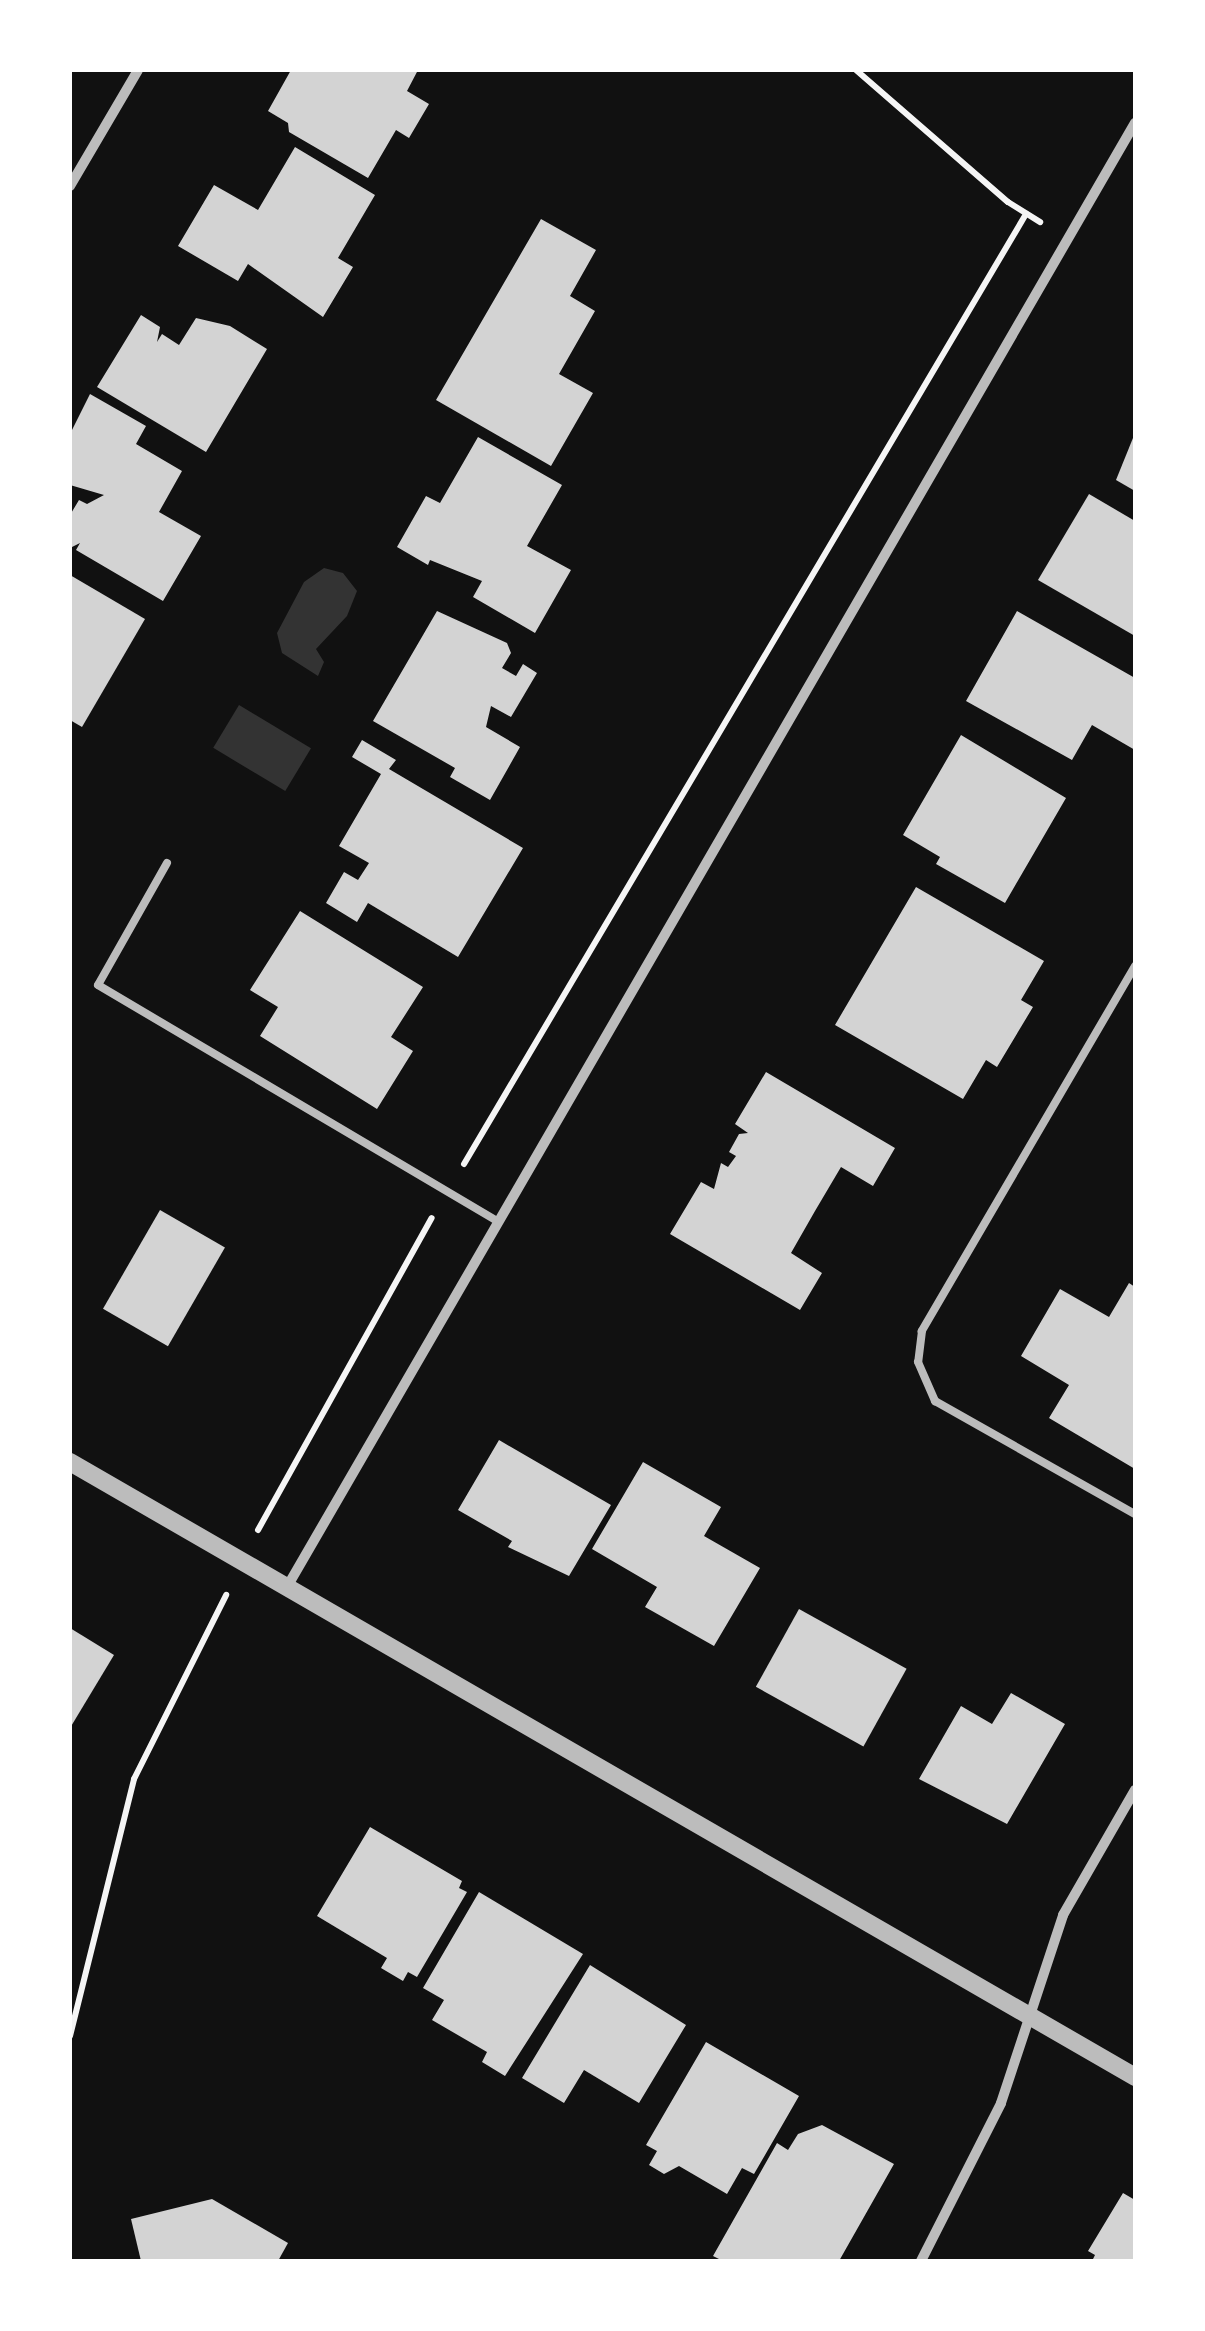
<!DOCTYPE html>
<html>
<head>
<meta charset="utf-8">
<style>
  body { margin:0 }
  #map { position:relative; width:1205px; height:2331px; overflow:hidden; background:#111; font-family:"Work Sans",sans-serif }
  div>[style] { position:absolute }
  .water>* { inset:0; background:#333; transform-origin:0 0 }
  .building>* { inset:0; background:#d3d3d3; transform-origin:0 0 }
  .path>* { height:6px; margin:-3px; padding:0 3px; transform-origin:3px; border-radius:3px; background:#f5f5f5 }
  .service>* { height:8px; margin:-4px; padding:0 4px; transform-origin:4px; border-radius:4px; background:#bcbcbc }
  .minor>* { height:10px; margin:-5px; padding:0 5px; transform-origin:5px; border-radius:5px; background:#bcbcbc }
  .tertiary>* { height:18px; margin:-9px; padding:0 9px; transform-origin:9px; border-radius:9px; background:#bcbcbc }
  span { translate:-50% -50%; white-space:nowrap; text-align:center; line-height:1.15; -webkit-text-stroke:10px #fff; paint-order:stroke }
  .frame { position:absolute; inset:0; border:72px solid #fff; pointer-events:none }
</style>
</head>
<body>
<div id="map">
  <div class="water">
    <div style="clip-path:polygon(324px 568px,343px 573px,357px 591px,347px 616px,316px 649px,324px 662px,318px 676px,282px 653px,277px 633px,304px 582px)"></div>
    <div style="left:239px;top:705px;width:84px;height:50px;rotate:31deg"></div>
  </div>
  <div class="building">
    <div style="clip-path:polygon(291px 70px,418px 70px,407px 91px,429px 104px,409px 138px,396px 130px,368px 178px,289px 132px,288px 123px,268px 111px)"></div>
    <div style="clip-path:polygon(295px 147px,375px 195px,338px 258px,353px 267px,323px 317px,248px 264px,238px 281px,178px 246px,214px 185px,258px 210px)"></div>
    <div style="clip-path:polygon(541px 219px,596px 250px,570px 296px,595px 311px,559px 374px,593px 393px,551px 466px,436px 400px)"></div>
    <div style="clip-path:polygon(141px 315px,160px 327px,157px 342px,162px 334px,179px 345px,196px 318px,230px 326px,267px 349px,206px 452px,97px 387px)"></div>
    <div style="clip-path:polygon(90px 394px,146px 426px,136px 444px,182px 471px,159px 512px,201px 536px,163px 601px,76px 550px,80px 543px,70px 548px,70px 515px,79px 500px,87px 504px,104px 495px,70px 485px,70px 434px)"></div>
    <div style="clip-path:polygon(1135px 433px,1135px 491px,1116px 480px)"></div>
    <div style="clip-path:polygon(478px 437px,562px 485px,527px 546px,571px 570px,535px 633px,473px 597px,482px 581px,430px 560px,428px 565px,397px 547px,426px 496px,440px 503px)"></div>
    <div style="clip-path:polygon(1089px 494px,1135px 521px,1135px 636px,1038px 580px)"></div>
    <div style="clip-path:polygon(70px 575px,145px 619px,82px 727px,70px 720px)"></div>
    <div style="clip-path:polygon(437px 611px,507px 643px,511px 653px,502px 668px,516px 676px,523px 664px,537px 673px,511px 717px,491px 706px,486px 727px,520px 747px,490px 800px,450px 777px,455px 768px,373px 721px)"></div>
    <div style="clip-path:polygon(1017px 611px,1135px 678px,1135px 750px,1092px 725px,1072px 760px,966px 701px)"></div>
    <div style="clip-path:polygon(961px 735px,1066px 798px,1005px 903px,936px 864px,940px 857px,903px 835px)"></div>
    <div style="clip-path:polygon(362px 740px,396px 760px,389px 769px,523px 848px,458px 957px,368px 903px,357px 922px,326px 903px,344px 872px,358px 880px,369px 863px,339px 846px,381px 774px,352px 757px)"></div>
    <div style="clip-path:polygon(916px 887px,1044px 961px,1021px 1000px,1033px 1007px,997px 1067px,986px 1060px,963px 1099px,835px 1025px)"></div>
    <div style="clip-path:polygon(300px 911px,423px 987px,391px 1037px,413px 1051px,377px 1109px,260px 1036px,278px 1007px,250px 990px)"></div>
    <div style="clip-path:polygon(766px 1072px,895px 1148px,873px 1186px,841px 1167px,815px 1211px,791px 1253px,822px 1273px,800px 1310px,670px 1234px,701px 1182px,714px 1189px,721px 1163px,728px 1167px,736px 1156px,729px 1152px,739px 1134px,748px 1133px,735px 1124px)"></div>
    <div style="left:160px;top:1210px;width:75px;height:114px;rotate:30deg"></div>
    <div style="clip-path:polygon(1129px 1283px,1135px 1287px,1135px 1469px,1049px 1418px,1069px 1385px,1021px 1356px,1060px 1289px,1109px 1317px)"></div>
    <div style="clip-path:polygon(499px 1440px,611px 1505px,569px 1576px,508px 1547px,512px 1541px,458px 1510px)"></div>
    <div style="clip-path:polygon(643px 1462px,721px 1507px,704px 1536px,760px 1568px,714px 1646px,645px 1607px,657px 1587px,592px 1549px)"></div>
    <div style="left:799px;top:1609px;width:123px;height:89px;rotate:29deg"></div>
    <div style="clip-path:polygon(70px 1628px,114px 1655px,70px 1728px)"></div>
    <div style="clip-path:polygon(1011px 1693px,1065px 1724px,1007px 1824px,919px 1779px,961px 1706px,992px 1724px)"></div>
    <div style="clip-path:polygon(370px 1827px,462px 1881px,459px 1888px,467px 1892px,417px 1977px,408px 1972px,403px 1981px,381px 1968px,387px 1958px,317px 1916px)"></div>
    <div style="clip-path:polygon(479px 1892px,583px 1954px,505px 2076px,482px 2062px,487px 2052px,432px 2020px,444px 2000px,423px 1988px)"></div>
    <div style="clip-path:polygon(590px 1965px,686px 2025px,639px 2103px,584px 2070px,564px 2103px,522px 2078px)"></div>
    <div style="clip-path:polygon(706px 2042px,799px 2096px,754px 2174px,742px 2168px,727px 2194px,679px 2166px,664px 2174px,649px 2165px,657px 2151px,646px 2145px)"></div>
    <div style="clip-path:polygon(822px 2125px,894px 2164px,839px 2261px,723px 2261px,713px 2256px,777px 2143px,788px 2150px,798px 2134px)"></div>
    <div style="clip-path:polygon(1123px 2193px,1135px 2200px,1135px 2261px,1092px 2261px,1095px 2255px,1088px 2251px)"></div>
    <div style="clip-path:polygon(212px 2199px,288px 2243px,278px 2261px,141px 2261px,131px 2219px)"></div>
  </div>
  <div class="path">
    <div style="left:856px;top:70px;width:201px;rotate:41deg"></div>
    <div style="left:1008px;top:202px;width:38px;rotate:32deg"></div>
    <div style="left:464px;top:1164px;width:1104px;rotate:-59.39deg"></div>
    <div style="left:258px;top:1530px;width:357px;rotate:-60.9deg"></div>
    <div style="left:70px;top:2036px;width:265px;rotate:-76deg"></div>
    <div style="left:134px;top:1779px;width:206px;rotate:-63.4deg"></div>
  </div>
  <div class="service">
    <div style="left:167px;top:863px;width:140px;rotate:119.5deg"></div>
    <div style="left:98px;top:985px;width:462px;rotate:30.6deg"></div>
    <div style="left:1135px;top:966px;width:423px;rotate:120.3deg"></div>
    <div style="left:922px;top:1331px;width:31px;rotate:97deg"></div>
    <div style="left:918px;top:1362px;width:43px;rotate:66.4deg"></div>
    <div style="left:935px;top:1401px;width:230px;rotate:29.5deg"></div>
  </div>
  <div class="minor">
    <div style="left:70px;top:186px;width:134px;rotate:-59.6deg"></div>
    <div style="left:287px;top:1587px;width:1692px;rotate:-59.92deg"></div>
    <div style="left:921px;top:2261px;width:177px;rotate:-63.1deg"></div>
    <div style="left:1001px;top:2103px;width:198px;rotate:-71.7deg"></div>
    <div style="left:1063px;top:1915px;width:144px;rotate:-60.1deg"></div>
  </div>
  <div class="tertiary">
    <div style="left:70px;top:1462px;width:1230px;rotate:30deg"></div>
  </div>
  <div class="frame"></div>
</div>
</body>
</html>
